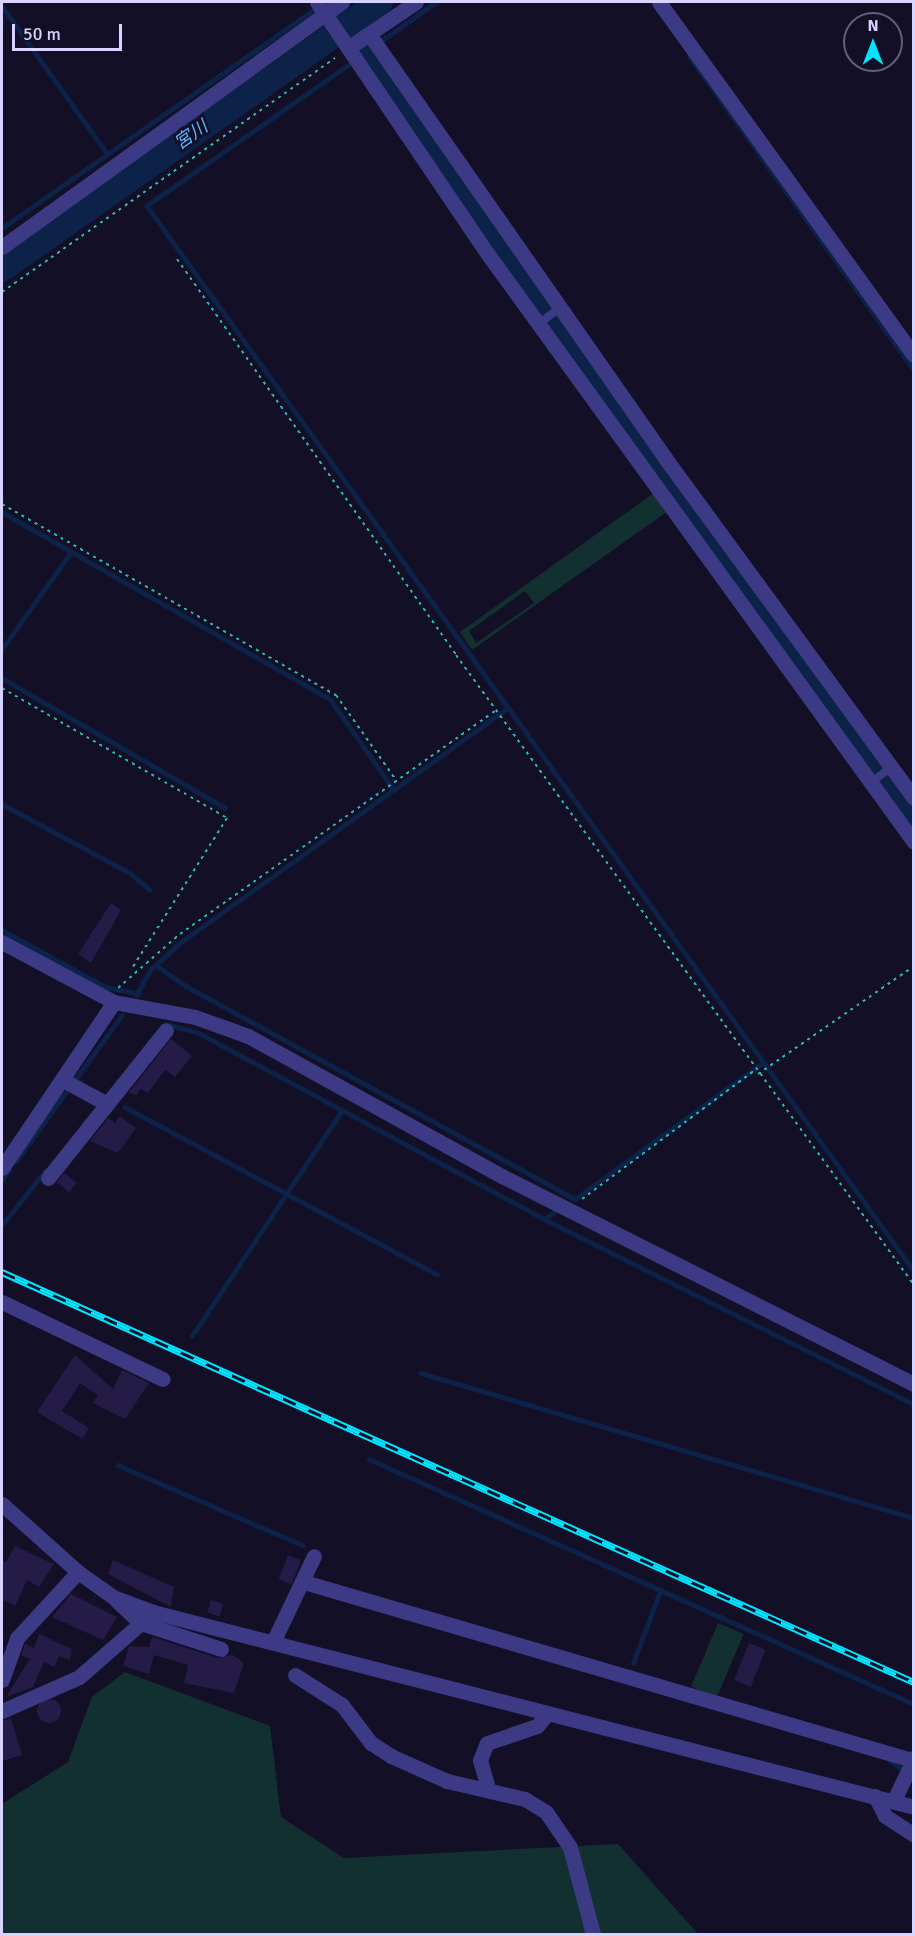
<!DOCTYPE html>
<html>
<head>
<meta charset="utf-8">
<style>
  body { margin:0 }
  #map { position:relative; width:915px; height:1936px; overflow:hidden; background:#130f26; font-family:Signika,"Noto Sans JP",sans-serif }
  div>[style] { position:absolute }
  .green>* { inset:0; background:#12302f; transform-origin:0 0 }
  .stream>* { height:4.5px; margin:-2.25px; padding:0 2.25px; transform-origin:2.25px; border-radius:2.25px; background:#0c2248 }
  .river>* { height:26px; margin:-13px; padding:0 13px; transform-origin:13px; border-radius:13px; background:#0c2248 }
  .building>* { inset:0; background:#241b47; transform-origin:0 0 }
  .round { border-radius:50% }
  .path>* { height:2px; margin-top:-1px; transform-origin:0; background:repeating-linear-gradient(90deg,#2fb8b0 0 3px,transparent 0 7.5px) }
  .lane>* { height:8px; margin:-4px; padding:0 4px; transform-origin:4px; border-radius:4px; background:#3d3a85 }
  .street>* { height:15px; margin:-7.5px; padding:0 7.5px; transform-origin:7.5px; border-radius:7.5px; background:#3d3a85 }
  .rail>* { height:7px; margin-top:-3.5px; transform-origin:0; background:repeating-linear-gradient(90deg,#130f26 0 14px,#00e5ff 0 28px); box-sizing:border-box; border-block:2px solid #00e5ff }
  span { translate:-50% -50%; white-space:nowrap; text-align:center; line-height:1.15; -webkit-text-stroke:5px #130f26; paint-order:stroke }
  .water-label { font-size:18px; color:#62b6ff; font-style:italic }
  .frame { position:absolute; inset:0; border:3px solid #d9d4ff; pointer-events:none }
  .north { position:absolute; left:843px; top:12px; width:60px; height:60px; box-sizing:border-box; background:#130f26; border:2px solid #625e7d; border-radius:50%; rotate:0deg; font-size:16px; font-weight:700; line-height:24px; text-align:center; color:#d9d4ff }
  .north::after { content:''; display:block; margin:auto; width:21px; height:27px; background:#00e5ff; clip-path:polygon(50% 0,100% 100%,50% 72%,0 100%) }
  .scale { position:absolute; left:12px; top:24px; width:110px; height:27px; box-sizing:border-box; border:3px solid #d9d4ff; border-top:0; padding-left:8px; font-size:18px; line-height:21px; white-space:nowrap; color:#d9d4ff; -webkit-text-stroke:4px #130f26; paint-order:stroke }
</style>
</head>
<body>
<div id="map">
  <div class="green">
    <div style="clip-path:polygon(evenodd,655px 492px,668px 511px,472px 650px,460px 632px,655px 492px,525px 591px,534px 603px,476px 643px,469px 631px,525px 591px)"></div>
    <div style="left:718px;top:1623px;width:28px;height:69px;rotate:23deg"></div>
    <div style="clip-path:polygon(125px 1672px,270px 1726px,281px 1817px,344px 1858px,618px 1844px,698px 1934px,2px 1934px,2px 1804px,68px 1762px,92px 1697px)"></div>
  </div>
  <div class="stream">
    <div style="left:2px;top:6px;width:181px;rotate:54.5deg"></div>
    <div style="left:361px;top:55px;width:92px;rotate:-35.2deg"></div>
    <div style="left:690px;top:57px;width:385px;rotate:54.4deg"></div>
    <div style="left:349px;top:65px;width:246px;rotate:145.1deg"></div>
    <div style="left:147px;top:206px;width:1312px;rotate:54.24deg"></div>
    <div style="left:2px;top:228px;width:383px;rotate:-35deg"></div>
    <div style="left:2px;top:512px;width:379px;rotate:29.7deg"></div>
    <div style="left:331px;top:700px;width:110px;rotate:55deg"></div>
    <div style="left:2px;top:649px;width:119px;rotate:-54.6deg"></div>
    <div style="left:2px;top:678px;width:258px;rotate:30.2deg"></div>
    <div style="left:2px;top:804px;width:145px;rotate:28.3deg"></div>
    <div style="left:130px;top:873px;width:26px;rotate:40deg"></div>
    <div style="left:2px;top:930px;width:119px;rotate:28.7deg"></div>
    <div style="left:106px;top:987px;width:33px;rotate:11deg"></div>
    <div style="left:156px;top:965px;width:37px;rotate:35deg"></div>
    <div style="left:186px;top:986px;width:443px;rotate:28.7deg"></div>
    <div style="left:575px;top:1199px;width:230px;rotate:-36deg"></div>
    <div style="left:136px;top:995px;width:30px;rotate:-60deg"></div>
    <div style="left:151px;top:969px;width:40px;rotate:-42deg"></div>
    <div style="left:181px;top:942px;width:401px;rotate:-35.6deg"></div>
    <div style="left:166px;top:1024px;width:34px;rotate:15deg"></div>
    <div style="left:199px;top:1033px;width:392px;rotate:28.3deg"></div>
    <div style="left:544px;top:1219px;width:12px;rotate:-35deg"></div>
    <div style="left:125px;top:1107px;width:354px;rotate:28.2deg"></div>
    <div style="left:16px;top:1161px;width:180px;rotate:-54deg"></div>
    <div style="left:2px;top:1180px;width:12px;rotate:-55deg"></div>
    <div style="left:544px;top:1219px;width:414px;rotate:26.6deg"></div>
    <div style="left:2px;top:1225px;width:69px;rotate:-51.5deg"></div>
    <div style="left:192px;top:1336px;width:271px;rotate:-56.4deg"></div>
    <div style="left:421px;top:1373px;width:514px;rotate:16.39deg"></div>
    <div style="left:369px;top:1459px;width:598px;rotate:24.21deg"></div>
    <div style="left:118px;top:1465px;width:201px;rotate:23.5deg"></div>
    <div style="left:633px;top:1663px;width:77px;rotate:-69.4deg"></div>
    <div style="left:889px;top:1759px;width:19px;rotate:39deg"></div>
  </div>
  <div class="river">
    <div style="left:332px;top:2px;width:244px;rotate:55.9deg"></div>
    <div style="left:469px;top:204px;width:762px;rotate:54.24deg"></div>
    <div style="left:2px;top:269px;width:463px;rotate:-35.2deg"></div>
  </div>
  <div class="building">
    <div style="clip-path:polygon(111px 903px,121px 910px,91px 963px,78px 954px)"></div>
    <div style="clip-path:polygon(171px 1039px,192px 1056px,175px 1077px,165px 1070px,148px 1093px,141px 1089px,136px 1095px,129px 1092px)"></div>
    <div style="clip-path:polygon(120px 1116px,136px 1128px,118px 1153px,90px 1141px,108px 1118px,115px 1123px)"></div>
    <div style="left:64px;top:1173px;width:16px;height:12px;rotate:38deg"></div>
    <div style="clip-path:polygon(75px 1355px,113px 1389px,122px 1370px,149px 1383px,125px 1419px,93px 1403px,98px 1395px,80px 1383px,62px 1411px,89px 1428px,82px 1439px,37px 1412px)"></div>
    <div style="clip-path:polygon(15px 1546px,54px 1564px,39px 1587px,27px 1580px,15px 1606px,2px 1599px,2px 1560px,6px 1562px)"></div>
    <div style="left:288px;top:1555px;width:14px;height:26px;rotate:21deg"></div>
    <div style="clip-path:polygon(113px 1560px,174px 1587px,171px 1607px,108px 1574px)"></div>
    <div style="clip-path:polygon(71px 1594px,117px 1617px,103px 1640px,52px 1617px)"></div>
    <div style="left:211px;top:1600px;width:13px;height:13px;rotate:18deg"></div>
    <div style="clip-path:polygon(39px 1634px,72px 1649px,70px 1660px,59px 1656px,54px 1667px,44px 1662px,33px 1687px,6px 1697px,30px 1659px,21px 1655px,25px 1644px,34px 1648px)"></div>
    <div style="clip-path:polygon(152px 1637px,218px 1658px,233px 1655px,244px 1663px,234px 1693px,184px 1683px,188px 1665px,154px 1655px,149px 1674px,123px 1666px,129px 1646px,149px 1647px)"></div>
    <div style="left:749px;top:1643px;width:18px;height:40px;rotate:22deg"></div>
    <div class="round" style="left:37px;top:1699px;width:24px;height:24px"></div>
    <div style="clip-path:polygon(11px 1718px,22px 1755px,2px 1761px,2px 1721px)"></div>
  </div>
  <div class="path">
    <div style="left:177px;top:259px;width:484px;rotate:54.8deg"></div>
    <div style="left:456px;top:655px;width:779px;rotate:53.98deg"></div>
    <div style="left:2px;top:292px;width:407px;rotate:-35.1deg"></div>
    <div style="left:2px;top:504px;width:385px;rotate:29.8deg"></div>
    <div style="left:336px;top:695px;width:104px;rotate:54.8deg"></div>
    <div style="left:2px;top:688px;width:260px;rotate:30deg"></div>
    <div style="left:227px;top:818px;width:180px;rotate:122.3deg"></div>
    <div style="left:118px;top:988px;width:82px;rotate:-41.1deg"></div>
    <div style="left:180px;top:934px;width:387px;rotate:-35.3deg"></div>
    <div style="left:758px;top:1074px;width:190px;rotate:-34.7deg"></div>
    <div style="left:582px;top:1199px;width:216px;rotate:-36.7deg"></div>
  </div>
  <div class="lane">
    <div style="left:540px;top:323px;width:24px;rotate:-38deg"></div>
    <div style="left:871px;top:782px;width:26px;rotate:-36deg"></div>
  </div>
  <div class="street">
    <div style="left:317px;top:2px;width:303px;rotate:55.9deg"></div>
    <div style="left:487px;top:253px;width:727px;rotate:54.06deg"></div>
    <div style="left:659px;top:2px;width:435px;rotate:54.2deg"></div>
    <div style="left:369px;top:34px;width:522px;rotate:55.06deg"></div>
    <div style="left:668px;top:462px;width:416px;rotate:53.8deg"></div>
    <div style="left:348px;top:48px;width:82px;rotate:-34.1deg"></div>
    <div style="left:2px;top:247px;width:419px;rotate:-35.8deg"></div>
    <div style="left:2px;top:942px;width:127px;rotate:28.2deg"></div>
    <div style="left:114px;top:1002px;width:82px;rotate:10.5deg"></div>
    <div style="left:195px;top:1017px;width:56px;rotate:19.7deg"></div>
    <div style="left:248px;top:1036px;width:290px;rotate:28.9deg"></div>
    <div style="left:502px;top:1176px;width:462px;rotate:26.8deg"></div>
    <div style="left:63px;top:1080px;width:50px;rotate:28.6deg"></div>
    <div style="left:2px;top:1168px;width:200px;rotate:-56deg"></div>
    <div style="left:48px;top:1178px;width:189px;rotate:-51.4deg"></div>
    <div style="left:2px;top:1302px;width:178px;rotate:25.6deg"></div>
    <div style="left:2px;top:1504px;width:102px;rotate:41.8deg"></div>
    <div style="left:78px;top:1572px;width:43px;rotate:35.5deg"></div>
    <div style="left:113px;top:1597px;width:43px;rotate:20.6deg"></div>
    <div style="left:153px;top:1612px;width:786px;rotate:14.37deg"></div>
    <div style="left:304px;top:1582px;width:634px;rotate:16.32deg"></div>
    <div style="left:117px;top:1601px;width:33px;rotate:43deg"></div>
    <div style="left:141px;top:1623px;width:84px;rotate:18deg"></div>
    <div style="left:273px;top:1642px;width:95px;rotate:-64.5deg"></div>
    <div style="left:295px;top:1675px;width:56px;rotate:32.6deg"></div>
    <div style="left:342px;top:1705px;width:48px;rotate:52.7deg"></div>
    <div style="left:371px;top:1743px;width:24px;rotate:33deg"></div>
    <div style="left:391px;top:1756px;width:61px;rotate:24.1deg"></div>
    <div style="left:447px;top:1781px;width:80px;rotate:13deg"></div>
    <div style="left:525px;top:1799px;width:25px;rotate:32deg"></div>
    <div style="left:546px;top:1812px;width:42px;rotate:55.6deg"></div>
    <div style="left:570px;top:1847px;width:90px;rotate:75.2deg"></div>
    <div style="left:2px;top:1680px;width:45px;rotate:-70.3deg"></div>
    <div style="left:17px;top:1638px;width:90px;rotate:-47.3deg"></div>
    <div style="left:2px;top:1711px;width:84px;rotate:-23.8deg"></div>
    <div style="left:79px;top:1677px;width:82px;rotate:-41.1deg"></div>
    <div style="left:488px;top:1788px;width:29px;rotate:-106deg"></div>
    <div style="left:480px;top:1760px;width:18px;rotate:-68deg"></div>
    <div style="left:487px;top:1743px;width:53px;rotate:-18.8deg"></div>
    <div style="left:537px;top:1726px;width:17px;rotate:-50deg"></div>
    <div style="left:875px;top:1796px;width:22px;rotate:63deg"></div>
    <div style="left:885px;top:1816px;width:35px;rotate:33deg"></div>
    <div style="left:894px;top:1800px;width:47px;rotate:-64.5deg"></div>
  </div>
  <div class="rail">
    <div style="left:2px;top:1272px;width:1000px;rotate:24.21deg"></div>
  </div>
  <div class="water-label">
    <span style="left:191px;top:135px;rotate:-35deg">宮川</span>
  </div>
  <div class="frame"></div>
  <div class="north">N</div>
  <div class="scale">50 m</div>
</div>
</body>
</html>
